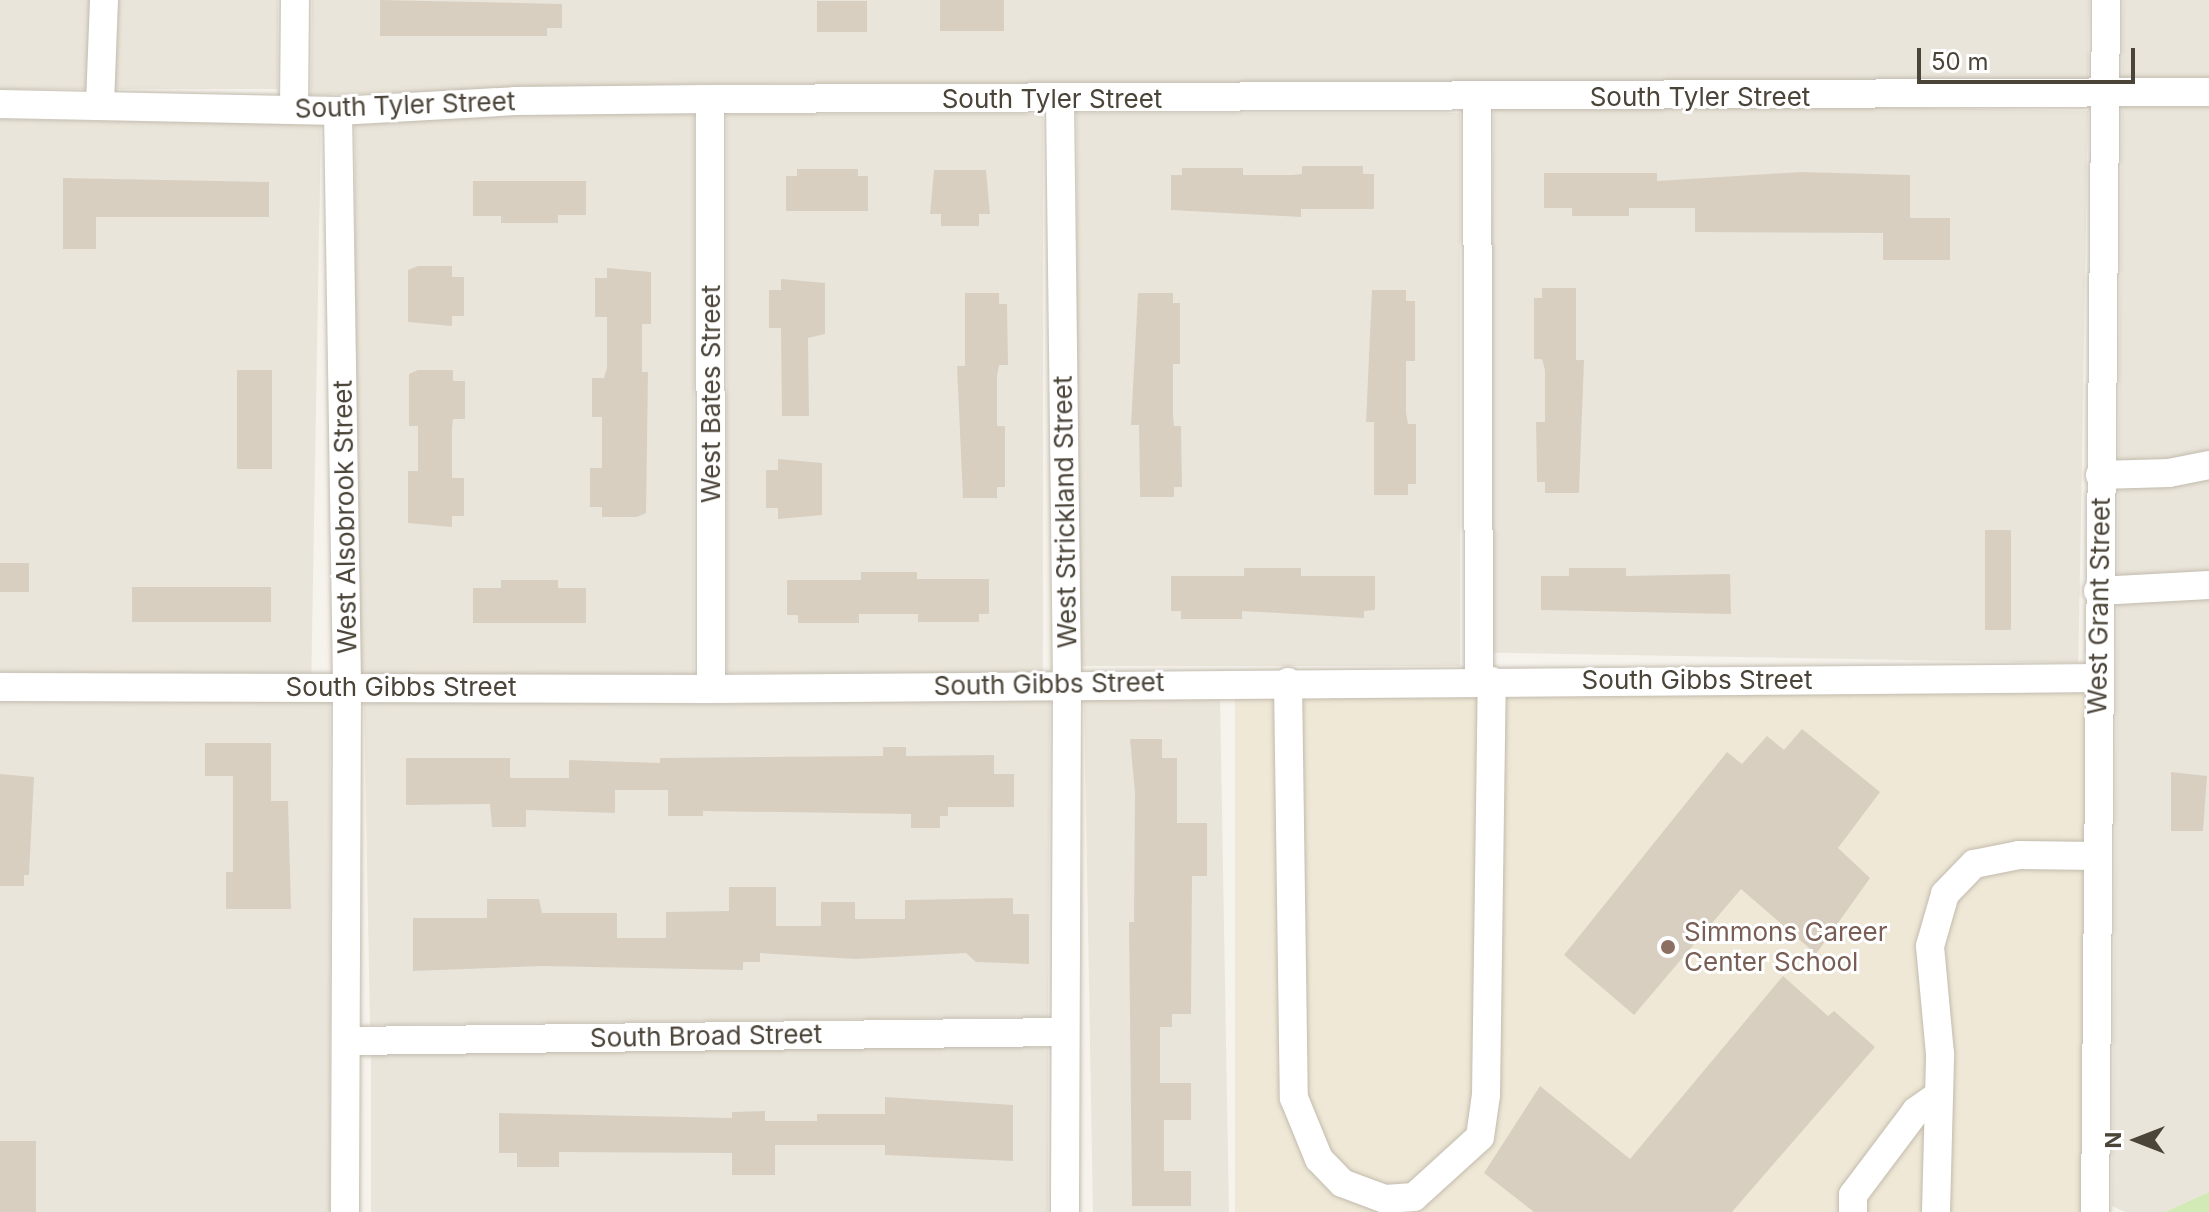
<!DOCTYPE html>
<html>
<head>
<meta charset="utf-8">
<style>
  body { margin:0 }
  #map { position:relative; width:2209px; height:1212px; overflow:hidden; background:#f6f3ec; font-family:Inter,sans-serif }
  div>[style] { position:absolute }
  .residential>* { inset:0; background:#eae5da; transform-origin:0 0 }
  .education>* { inset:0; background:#efe8d6; transform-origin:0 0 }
  .green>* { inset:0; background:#d2eab5 }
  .building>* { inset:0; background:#d8cfc1; transform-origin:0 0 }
  .roads { filter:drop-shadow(0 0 2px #c2bbae) drop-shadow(0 0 2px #c2bbae) }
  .minor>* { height:28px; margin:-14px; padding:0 14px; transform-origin:14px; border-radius:14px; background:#fff }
  .dots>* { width:22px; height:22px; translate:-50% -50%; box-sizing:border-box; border:4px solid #fff; border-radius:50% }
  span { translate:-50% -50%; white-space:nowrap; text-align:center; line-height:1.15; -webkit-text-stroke:6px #fff; paint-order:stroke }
  .street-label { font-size:26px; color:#4b4439 }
  .education-label { font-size:26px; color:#785e54 }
  .left { translate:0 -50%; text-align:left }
  .north { position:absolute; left:2097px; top:1100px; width:80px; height:80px; -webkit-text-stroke:6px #fff; paint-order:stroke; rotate:270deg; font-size:22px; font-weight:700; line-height:32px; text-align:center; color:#4b4439 }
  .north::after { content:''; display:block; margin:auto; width:28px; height:36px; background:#4b4439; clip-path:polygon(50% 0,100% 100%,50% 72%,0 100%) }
  .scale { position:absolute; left:1917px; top:48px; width:218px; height:36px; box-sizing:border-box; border:4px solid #4b4439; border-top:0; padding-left:10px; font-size:24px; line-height:28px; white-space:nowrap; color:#4b4439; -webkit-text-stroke:6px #fff; paint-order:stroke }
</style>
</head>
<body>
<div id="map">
  <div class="residential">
    <div style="left:0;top:0;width:278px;height:89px"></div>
    <div style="clip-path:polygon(312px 0,2089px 0,2088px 81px,694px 84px,311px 95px)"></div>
    <div style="clip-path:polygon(2123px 0,2209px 0,2209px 1192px,2165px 1212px,2125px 1212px,2112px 1206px)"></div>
    <div style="left:2088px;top:111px;width:552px;height:594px;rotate:91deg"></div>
    <div style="left:1460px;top:113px;width:553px;height:383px;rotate:90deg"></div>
    <div style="left:694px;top:114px;width:560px;height:339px;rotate:90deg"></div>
    <div style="left:727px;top:114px;width:316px;height:559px"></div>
    <div style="left:0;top:119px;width:321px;height:553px;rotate:1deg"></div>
    <div style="left:1220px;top:697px;width:515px;height:136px;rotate:89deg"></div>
    <div style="clip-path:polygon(1050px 698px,1048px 1017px,370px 1025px,364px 701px,728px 704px)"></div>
    <div style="left:330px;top:701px;width:511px;height:330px;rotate:90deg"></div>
    <div style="left:1048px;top:1047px;width:165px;height:677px;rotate:90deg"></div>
  </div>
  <div class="education">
    <div style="left:2098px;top:678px;width:534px;height:863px;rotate:90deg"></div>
  </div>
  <div class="green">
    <div style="clip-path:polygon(2209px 1192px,2209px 1212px,2165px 1212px)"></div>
  </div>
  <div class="building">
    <div style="clip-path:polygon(380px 0,562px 4px,562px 28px,547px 28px,547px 36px,380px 36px)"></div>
    <div style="left:940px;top:0;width:64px;height:31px"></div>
    <div style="left:817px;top:1px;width:50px;height:31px"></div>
    <div style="clip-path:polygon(1302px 166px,1363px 166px,1363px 174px,1374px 174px,1374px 209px,1301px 209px,1301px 217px,1171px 210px,1171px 175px,1182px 175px,1182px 168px,1243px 168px,1243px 175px,1292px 175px,1302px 174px)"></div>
    <div style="clip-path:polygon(797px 169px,858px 169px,858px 176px,868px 176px,868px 211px,786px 211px,786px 176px,797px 176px)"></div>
    <div style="clip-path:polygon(934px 170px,986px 170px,990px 214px,979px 214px,979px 226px,941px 226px,941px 214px,930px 214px)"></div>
    <div style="clip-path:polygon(1800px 172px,1910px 175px,1910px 218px,1950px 218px,1950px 260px,1883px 260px,1883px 233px,1695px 232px,1695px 208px,1629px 208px,1629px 216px,1572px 216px,1572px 208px,1544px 208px,1544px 173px,1657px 173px,1657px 181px)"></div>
    <div style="clip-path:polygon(63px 178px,269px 182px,269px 217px,96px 217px,96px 249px,63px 249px)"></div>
    <div style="clip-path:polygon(473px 181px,586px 181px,586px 215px,558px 215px,558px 223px,501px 223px,501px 216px,473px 216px)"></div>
    <div style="clip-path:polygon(418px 266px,452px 266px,452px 277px,464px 277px,464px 316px,452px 316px,452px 326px,408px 322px,408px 270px)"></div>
    <div style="clip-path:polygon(607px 268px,651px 272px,651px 324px,642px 324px,642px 372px,648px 372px,646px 513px,637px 517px,602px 517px,602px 507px,590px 507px,590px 468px,602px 468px,602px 417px,592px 417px,592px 378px,604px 378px,607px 368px,607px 317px,595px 317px,595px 278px,607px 278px)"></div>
    <div style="clip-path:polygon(781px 279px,825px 283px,825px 334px,808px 338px,809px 416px,782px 416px,781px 328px,769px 328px,769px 290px,781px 290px)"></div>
    <div style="clip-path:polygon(1542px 288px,1576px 288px,1576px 360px,1584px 360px,1579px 493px,1545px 493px,1545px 482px,1537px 482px,1536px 422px,1545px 422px,1545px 370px,1542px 359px,1534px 359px,1534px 298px,1542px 298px)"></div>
    <div style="clip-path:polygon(1372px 290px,1406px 290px,1406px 301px,1415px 301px,1415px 361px,1406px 361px,1406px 413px,1408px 424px,1416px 424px,1416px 484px,1408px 484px,1408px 495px,1374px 495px,1374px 422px,1366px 422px)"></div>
    <div style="clip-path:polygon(965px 293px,999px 293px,999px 304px,1007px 304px,1008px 365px,999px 365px,997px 376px,997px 426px,1005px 426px,1005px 487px,997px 487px,997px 498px,963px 498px,957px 366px,965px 366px)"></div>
    <div style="clip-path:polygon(1138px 293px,1173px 293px,1173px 303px,1180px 303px,1180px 364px,1173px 364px,1173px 415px,1174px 426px,1181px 426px,1182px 487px,1174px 487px,1174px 497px,1140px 497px,1139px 425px,1131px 425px)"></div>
    <div style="left:237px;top:370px;width:35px;height:99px"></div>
    <div style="clip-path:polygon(418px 370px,453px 370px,453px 381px,465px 381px,465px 419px,453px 419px,452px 430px,452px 478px,464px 478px,464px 516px,452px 516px,452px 527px,408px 523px,408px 471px,418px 471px,418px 426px,409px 426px,409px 374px)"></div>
    <div style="clip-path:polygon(778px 459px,822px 463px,822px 515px,778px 519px,778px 508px,766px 508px,766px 470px,778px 470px)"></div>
    <div style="left:1985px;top:530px;width:26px;height:100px"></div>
    <div style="left:0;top:563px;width:29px;height:29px"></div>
    <div style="clip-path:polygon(1244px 568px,1301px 568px,1301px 576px,1375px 576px,1375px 610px,1364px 611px,1364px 618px,1242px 611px,1242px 619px,1181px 619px,1181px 611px,1171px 611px,1171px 576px,1244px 576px)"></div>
    <div style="clip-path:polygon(1569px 568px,1626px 568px,1626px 576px,1730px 574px,1731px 614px,1541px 610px,1541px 576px,1569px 576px)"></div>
    <div style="clip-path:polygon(861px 572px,917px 572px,917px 579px,989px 579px,989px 614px,979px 614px,979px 622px,918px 622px,918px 614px,859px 614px,859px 623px,798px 623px,798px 615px,787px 615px,787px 580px,861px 580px)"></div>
    <div style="clip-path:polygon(501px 580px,558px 580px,558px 588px,586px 588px,586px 623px,473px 623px,473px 588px,501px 588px)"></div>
    <div style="left:132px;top:587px;width:139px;height:35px"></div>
    <div style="clip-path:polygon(1802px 729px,1880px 792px,1838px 848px,1870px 878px,1816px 954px,1741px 889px,1634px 1015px,1564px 955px,1727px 752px,1742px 764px,1767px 736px,1784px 750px)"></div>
    <div style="clip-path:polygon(1130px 739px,1162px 739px,1162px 758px,1177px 758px,1177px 823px,1207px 823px,1207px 876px,1192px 876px,1191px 1014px,1172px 1014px,1172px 1027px,1160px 1027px,1160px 1083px,1191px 1083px,1191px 1120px,1164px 1120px,1164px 1171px,1191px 1171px,1191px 1206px,1132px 1206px,1129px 922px,1134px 922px,1135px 792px)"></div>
    <div style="clip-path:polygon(205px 743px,271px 743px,271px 801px,288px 801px,291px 909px,226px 909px,226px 872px,233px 872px,233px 776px,205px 776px)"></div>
    <div style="clip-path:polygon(883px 747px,906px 747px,906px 756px,994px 755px,994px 774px,1014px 774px,1014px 807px,948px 807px,948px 816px,940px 816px,940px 828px,911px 828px,911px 814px,703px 811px,703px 816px,668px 816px,668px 790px,615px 790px,615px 813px,526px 810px,526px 827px,492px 827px,490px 804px,406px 805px,406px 758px,510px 758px,510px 778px,569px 778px,569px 760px,660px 763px,660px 758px,883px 756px)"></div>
    <div style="clip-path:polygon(2171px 772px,2207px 776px,2203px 831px,2171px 831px)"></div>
    <div style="clip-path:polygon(0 774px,34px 777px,29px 875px,24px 875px,24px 886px,0 886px)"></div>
    <div style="clip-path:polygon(729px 887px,776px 887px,776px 926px,821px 926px,821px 902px,855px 902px,855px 919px,905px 919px,905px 900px,1013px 898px,1013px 914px,1029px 914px,1029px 964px,976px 962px,966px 953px,855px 959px,760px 953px,760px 962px,743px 962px,743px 970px,542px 966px,413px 971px,413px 918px,487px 918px,487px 899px,539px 899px,542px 913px,617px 913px,617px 938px,666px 938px,666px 912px,729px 911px)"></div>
    <div style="clip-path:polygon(1783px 976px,1828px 1016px,1834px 1011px,1875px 1047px,1732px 1212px,1534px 1212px,1484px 1173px,1540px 1086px,1630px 1159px)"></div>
    <div style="clip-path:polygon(885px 1097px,1013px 1105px,1013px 1161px,885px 1155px,885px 1145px,775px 1145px,775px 1175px,732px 1175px,732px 1153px,559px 1152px,559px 1167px,517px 1167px,517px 1153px,499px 1153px,499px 1113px,732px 1118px,732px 1112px,765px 1111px,765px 1121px,817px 1121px,817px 1114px,885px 1114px)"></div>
    <div style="left:36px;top:1141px;width:71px;height:36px;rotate:90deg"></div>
  </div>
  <div class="roads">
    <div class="minor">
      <div style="left:1477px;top:98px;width:583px;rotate:89.8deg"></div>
      <div style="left:710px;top:99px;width:590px;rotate:89.9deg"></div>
      <div style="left:1060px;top:100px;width:583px;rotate:89.31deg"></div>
      <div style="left:1067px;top:683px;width:529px;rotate:90.22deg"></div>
      <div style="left:0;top:104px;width:338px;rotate:1.2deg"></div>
      <div style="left:338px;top:111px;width:177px;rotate:-3.2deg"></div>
      <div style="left:515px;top:101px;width:195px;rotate:-0.6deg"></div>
      <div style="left:710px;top:99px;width:1499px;rotate:-0.27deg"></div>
      <div style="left:100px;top:104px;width:104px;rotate:-87.8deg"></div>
      <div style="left:294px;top:110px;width:110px;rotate:-89.5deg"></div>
      <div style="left:338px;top:111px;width:575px;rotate:89.1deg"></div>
      <div style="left:347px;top:686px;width:526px;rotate:90.22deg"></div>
      <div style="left:2100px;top:475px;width:69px;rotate:-1.7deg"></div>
      <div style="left:2169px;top:473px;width:41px;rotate:-11.3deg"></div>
      <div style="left:2098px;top:591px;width:111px;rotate:-3.1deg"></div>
      <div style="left:1288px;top:682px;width:416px;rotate:89.2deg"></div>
      <div style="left:1294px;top:1098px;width:66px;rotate:67.7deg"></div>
      <div style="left:1319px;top:1159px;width:33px;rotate:46deg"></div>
      <div style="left:1342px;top:1183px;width:46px;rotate:20.4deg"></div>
      <div style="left:1385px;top:1199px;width:29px;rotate:-4deg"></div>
      <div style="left:1414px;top:1197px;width:89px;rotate:-42.3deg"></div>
      <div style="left:1480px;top:1137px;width:42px;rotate:-81.9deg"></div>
      <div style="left:1486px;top:1095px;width:414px;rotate:-89.2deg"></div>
      <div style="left:0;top:687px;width:711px;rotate:0.16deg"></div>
      <div style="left:711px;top:689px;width:1387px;rotate:-0.45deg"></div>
      <div style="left:347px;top:1041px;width:718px;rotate:-0.72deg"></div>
      <div style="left:1853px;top:1212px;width:17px;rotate:-90deg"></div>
      <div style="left:1853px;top:1195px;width:105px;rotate:-53.1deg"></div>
      <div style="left:1916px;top:1111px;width:28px;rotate:-35deg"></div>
      <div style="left:1936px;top:1212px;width:158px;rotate:-88.5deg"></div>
      <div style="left:1940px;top:1054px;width:108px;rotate:-95.3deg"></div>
      <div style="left:1930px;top:946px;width:54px;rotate:-73.9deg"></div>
      <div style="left:1945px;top:894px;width:42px;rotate:-46deg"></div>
      <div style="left:1974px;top:864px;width:46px;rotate:-11.3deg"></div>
      <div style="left:2019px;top:855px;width:78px;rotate:0.7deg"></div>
      <div style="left:2095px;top:1212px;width:1212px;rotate:-89.48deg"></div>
    </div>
  </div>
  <div class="dots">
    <div style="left:1668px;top:947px;background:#8d6e63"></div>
  </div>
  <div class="street-label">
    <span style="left:1700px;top:97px">South Tyler Street</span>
    <span style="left:1052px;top:99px">South Tyler Street</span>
    <span style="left:405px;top:105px;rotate:-2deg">South Tyler Street</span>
    <span style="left:711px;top:394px;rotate:-90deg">West Bates Street</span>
    <span style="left:1065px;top:512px;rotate:-91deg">West Strickland Street</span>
    <span style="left:345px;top:517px;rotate:-91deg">West Alsobrook Street</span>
    <span style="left:2099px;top:606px;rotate:-89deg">West Grant Street</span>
    <span style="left:1697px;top:680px">South Gibbs Street</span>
    <span style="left:1049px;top:684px;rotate:-1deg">South Gibbs Street</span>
    <span style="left:401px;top:687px">South Gibbs Street</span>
    <span style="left:706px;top:1036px;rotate:-1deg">South Broad Street</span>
  </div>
  <div class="education-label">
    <span class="left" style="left:1684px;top:947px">Simmons Career<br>Center School</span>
  </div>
  <div class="north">N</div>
  <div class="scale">50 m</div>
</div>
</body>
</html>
